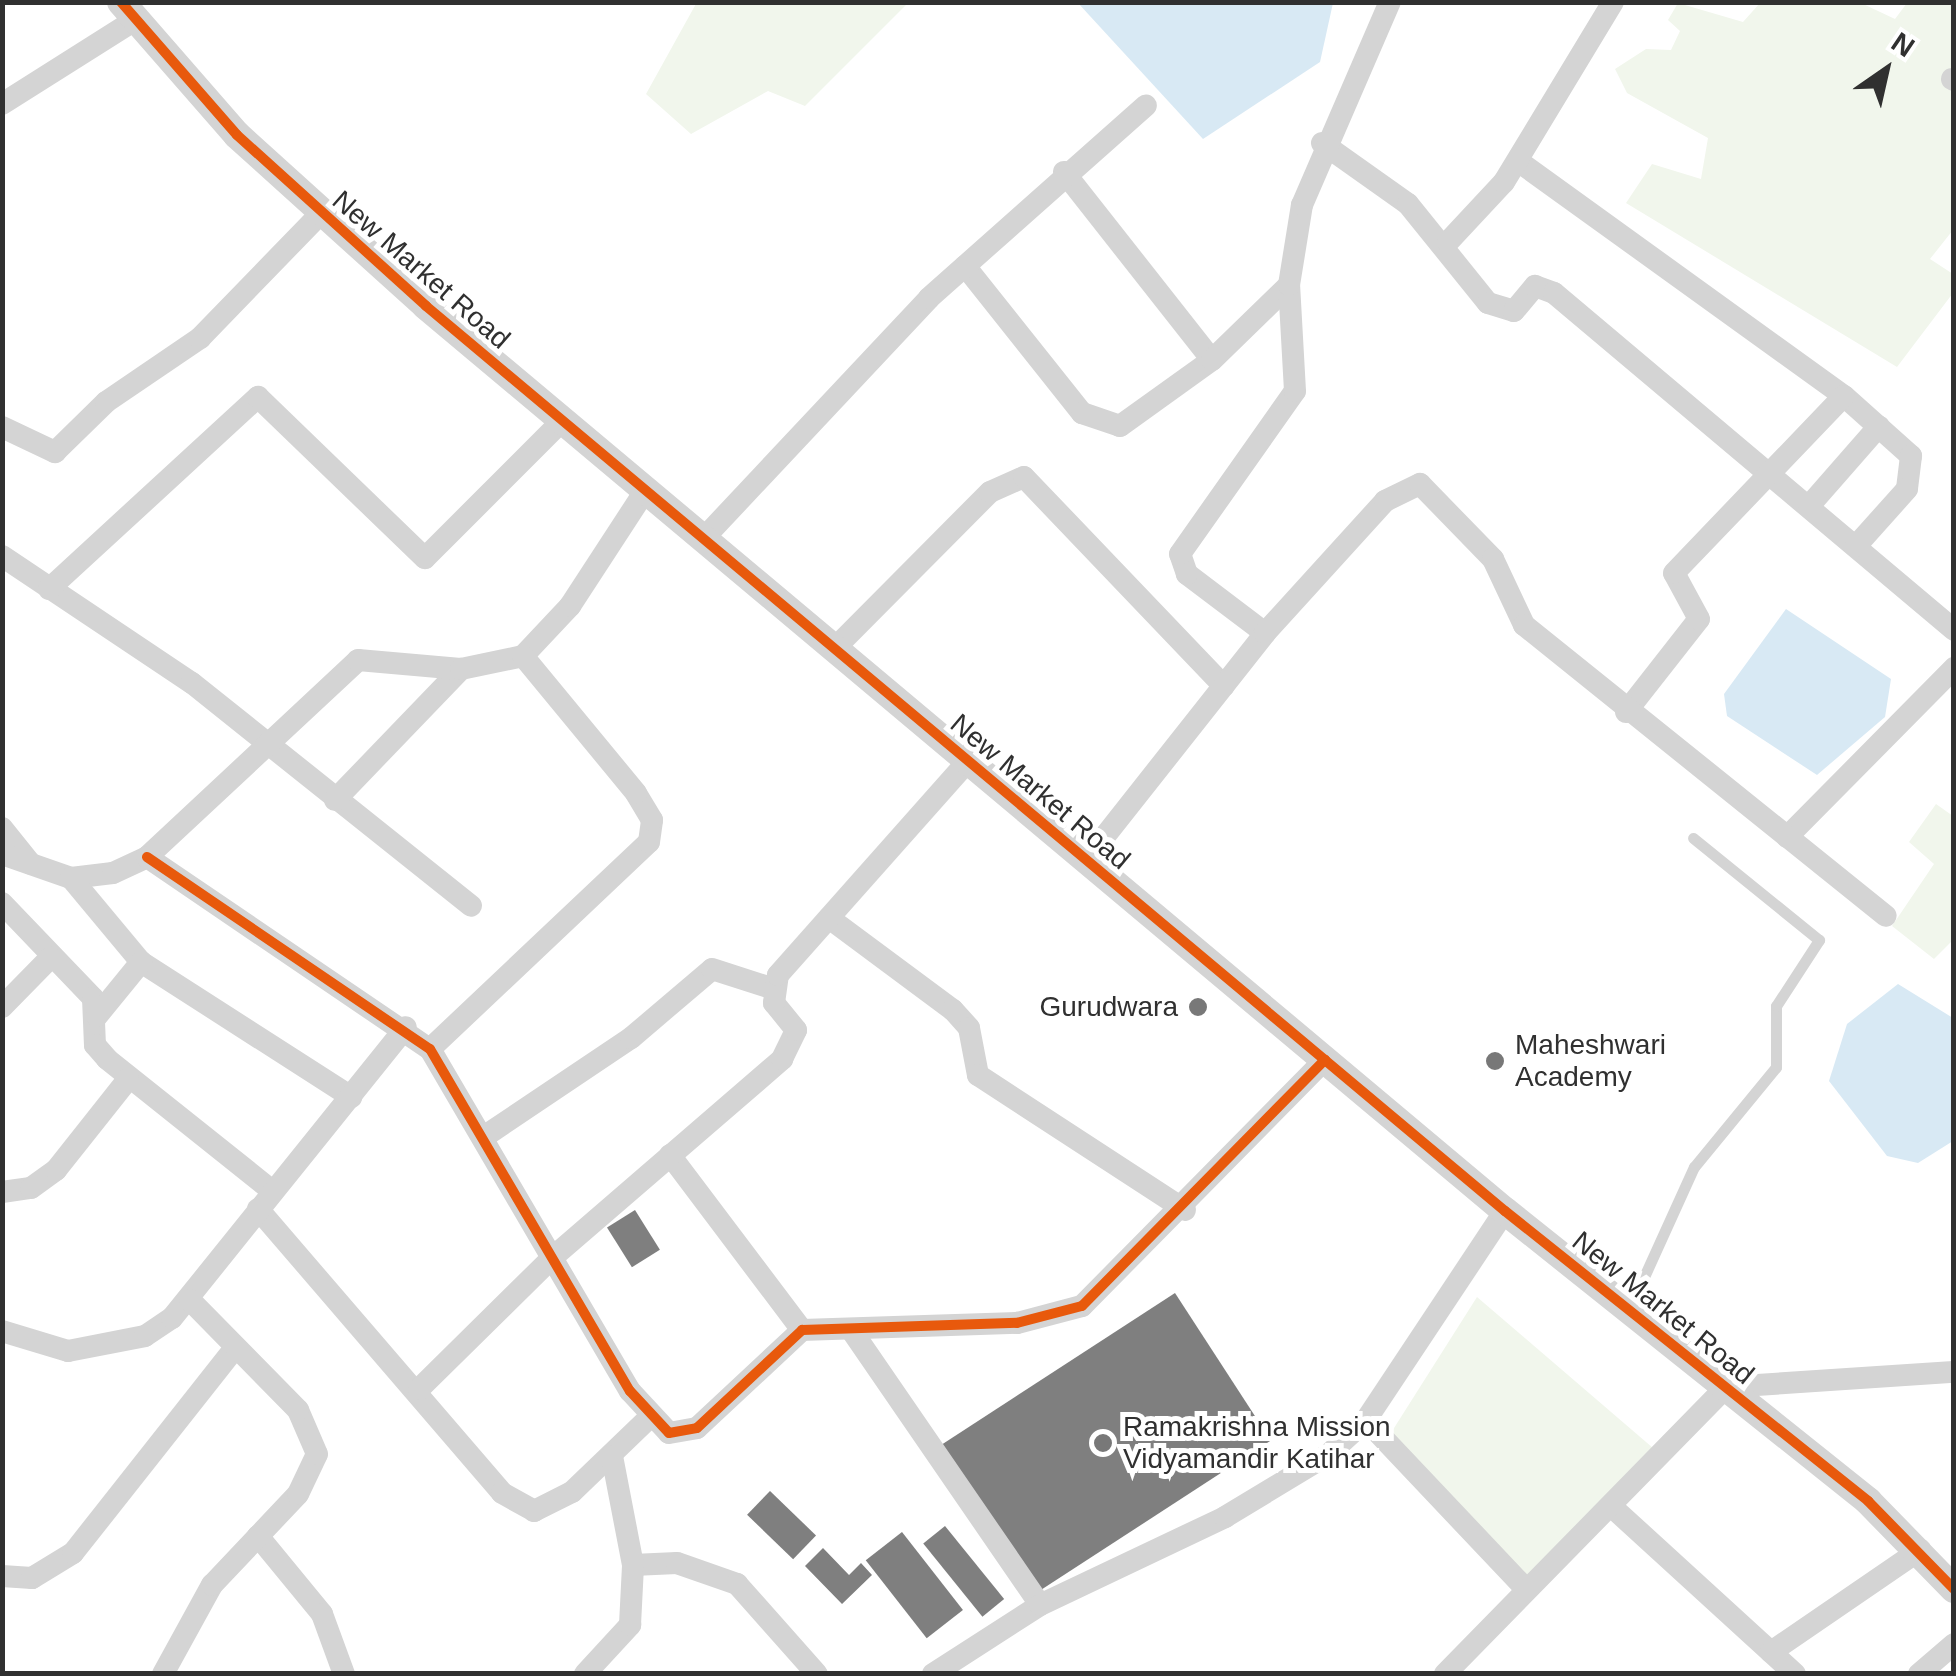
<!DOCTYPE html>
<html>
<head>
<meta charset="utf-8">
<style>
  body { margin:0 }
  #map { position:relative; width:1956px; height:1676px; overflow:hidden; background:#fff; font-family:Arial,sans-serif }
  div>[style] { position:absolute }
  .green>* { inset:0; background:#f1f6ec }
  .water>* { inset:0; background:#d8e9f4 }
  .building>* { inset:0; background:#7f7f7f; transform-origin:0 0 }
  .service>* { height:11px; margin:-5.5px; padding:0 5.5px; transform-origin:5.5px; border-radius:5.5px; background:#d4d4d4 }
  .minor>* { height:22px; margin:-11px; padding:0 11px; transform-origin:11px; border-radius:11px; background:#d4d4d4 }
  .tertiary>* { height:28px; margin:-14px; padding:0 14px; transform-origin:14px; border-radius:14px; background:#d4d4d4 }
  .cycleway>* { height:10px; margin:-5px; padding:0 5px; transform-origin:5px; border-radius:5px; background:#e8590c }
  .dots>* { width:28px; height:28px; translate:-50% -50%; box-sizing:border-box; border:5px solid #fff; border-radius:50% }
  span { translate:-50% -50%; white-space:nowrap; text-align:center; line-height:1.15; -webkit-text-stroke:10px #fff; paint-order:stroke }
  .street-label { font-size:28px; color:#303030 }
  .poi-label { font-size:28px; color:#303030 }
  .right { translate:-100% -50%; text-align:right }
  .left { translate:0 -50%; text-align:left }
  .frame { position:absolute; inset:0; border:5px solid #303030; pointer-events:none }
  .north { position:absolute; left:1836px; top:20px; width:100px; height:100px; -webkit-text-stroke:8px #fff; paint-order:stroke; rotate:34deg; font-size:28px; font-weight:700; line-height:40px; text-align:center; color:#303030 }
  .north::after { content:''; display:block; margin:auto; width:35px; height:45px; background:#303030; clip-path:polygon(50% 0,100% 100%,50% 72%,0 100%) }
</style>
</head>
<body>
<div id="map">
  <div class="green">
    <div style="clip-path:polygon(697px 2px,908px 2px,908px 3px,805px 106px,768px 91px,691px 134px,646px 94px)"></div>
    <div style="clip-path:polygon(1678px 3px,1743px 22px,1760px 3px,1861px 3px,1895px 19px,1907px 3px,1953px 3px,1953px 230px,1930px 259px,1953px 274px,1953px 293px,1897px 367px,1626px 203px,1652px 164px,1701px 179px,1708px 138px,1627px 93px,1615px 69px,1646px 49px,1671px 50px,1680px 31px,1668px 20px)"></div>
    <div style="clip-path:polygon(1936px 804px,1953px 816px,1953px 940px,1934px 959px,1892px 926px,1934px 864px,1909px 842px)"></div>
    <div style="clip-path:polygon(1477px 1297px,1653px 1448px,1532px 1580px,1382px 1447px)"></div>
  </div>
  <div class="water">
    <div style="clip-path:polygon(1078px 3px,1333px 3px,1320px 62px,1203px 139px)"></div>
    <div style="clip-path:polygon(1786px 609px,1891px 679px,1885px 717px,1817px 775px,1727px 716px,1724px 694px)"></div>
    <div style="clip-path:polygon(1898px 984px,1953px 1018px,1953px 1141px,1918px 1163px,1887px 1156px,1829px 1081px,1847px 1024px)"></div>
  </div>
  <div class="building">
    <div style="left:635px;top:1210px;width:47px;height:33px;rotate:58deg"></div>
    <div style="left:1175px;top:1293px;width:176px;height:283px;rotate:57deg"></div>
    <div style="left:770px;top:1491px;width:64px;height:33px;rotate:44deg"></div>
    <div style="left:945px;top:1526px;width:94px;height:28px;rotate:51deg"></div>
    <div style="left:902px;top:1532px;width:99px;height:46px;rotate:52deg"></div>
    <div style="clip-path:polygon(823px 1548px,849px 1575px,861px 1563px,872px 1575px,842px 1604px,805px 1566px)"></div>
  </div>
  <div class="service">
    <div style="left:1629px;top:1310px;width:157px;rotate:-65.6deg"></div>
    <div style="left:1694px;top:1167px;width:129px;rotate:-50.6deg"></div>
    <div style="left:1776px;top:1067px;width:61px;rotate:-90deg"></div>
    <div style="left:1776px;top:1006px;width:79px;rotate:-56.9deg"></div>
    <div style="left:1819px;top:940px;width:162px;rotate:-141deg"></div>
  </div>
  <div class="minor">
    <div style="left:1952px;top:79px;width:2px;rotate:27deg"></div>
    <div style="left:2px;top:104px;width:157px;rotate:-32.3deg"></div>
    <div style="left:1322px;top:143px;width:105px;rotate:35.3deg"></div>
    <div style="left:1408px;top:204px;width:127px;rotate:51.1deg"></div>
    <div style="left:1488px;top:303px;width:27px;rotate:17deg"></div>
    <div style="left:1514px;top:311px;width:33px;rotate:-50deg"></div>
    <div style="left:1535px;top:286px;width:20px;rotate:20deg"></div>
    <div style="left:1554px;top:293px;width:523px;rotate:40.11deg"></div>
    <div style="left:1518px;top:161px;width:402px;rotate:35.8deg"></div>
    <div style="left:1844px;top:396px;width:90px;rotate:41.8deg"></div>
    <div style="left:1911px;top:456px;width:33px;rotate:97deg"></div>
    <div style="left:1907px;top:489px;width:76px;rotate:131.8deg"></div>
    <div style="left:1064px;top:172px;width:239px;rotate:51.8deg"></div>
    <div style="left:1448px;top:242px;width:82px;rotate:-47deg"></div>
    <div style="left:1504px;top:182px;width:210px;rotate:-58.8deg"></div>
    <div style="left:965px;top:266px;width:188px;rotate:51.5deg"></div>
    <div style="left:1082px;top:413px;width:40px;rotate:18.9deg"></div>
    <div style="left:1120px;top:426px;width:113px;rotate:-35.7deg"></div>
    <div style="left:1212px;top:360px;width:107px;rotate:-44.2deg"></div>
    <div style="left:2px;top:427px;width:59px;rotate:25.3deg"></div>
    <div style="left:55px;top:452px;width:71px;rotate:-44.4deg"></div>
    <div style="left:106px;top:402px;width:114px;rotate:-34.2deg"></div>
    <div style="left:200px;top:338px;width:175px;rotate:-45.9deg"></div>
    <div style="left:1809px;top:506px;width:106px;rotate:-48.8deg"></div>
    <div style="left:703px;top:539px;width:330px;rotate:-46.8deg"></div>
    <div style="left:929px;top:298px;width:290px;rotate:-41.6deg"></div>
    <div style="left:2px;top:556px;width:229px;rotate:33.8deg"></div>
    <div style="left:192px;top:683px;width:357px;rotate:38.6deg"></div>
    <div style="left:49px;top:589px;width:284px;rotate:-42.6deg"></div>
    <div style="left:258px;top:397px;width:232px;rotate:44deg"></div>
    <div style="left:425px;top:558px;width:194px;rotate:-45deg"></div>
    <div style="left:1265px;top:633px;width:98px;rotate:-142.9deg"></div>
    <div style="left:1187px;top:574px;width:21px;rotate:-109deg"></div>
    <div style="left:1180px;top:554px;width:199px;rotate:-54.8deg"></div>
    <div style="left:1295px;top:391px;width:106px;rotate:-93.2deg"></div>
    <div style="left:1289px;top:285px;width:81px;rotate:-80.8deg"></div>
    <div style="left:1302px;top:205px;width:221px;rotate:-66.6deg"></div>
    <div style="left:834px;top:649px;width:221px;rotate:-45.2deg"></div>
    <div style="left:990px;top:492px;width:37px;rotate:-24deg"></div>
    <div style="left:1024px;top:477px;width:289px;rotate:46.3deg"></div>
    <div style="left:1626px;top:712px;width:118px;rotate:-51.9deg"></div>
    <div style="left:1699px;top:619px;width:52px;rotate:-118.5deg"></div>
    <div style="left:1674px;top:573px;width:245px;rotate:-46.2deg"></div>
    <div style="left:335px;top:800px;width:182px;rotate:-46.1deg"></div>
    <div style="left:2px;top:828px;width:46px;rotate:51.1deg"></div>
    <div style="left:1787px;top:837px;width:238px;rotate:-45.3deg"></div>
    <div style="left:2px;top:854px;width:73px;rotate:19.2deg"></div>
    <div style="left:71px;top:878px;width:42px;rotate:-6.8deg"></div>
    <div style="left:113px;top:873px;width:38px;rotate:-25deg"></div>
    <div style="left:147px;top:857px;width:289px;rotate:-43deg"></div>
    <div style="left:358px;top:660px;width:103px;rotate:5deg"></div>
    <div style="left:461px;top:669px;width:63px;rotate:-11.8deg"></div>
    <div style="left:523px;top:656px;width:69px;rotate:-46.8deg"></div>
    <div style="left:570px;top:606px;width:137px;rotate:-56.9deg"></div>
    <div style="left:147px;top:857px;width:342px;rotate:34.2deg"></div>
    <div style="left:430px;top:1049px;width:396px;rotate:59.7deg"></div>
    <div style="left:630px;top:1391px;width:57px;rotate:47.1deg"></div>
    <div style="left:669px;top:1433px;width:28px;rotate:-10deg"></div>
    <div style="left:697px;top:1428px;width:144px;rotate:-43deg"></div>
    <div style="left:802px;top:1330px;width:215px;rotate:-1.9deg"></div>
    <div style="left:1017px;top:1323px;width:67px;rotate:-14.7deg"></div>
    <div style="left:1082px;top:1306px;width:346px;rotate:-45.4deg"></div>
    <div style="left:1086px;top:860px;width:289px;rotate:-51.7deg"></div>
    <div style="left:1265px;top:633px;width:178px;rotate:-47.7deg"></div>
    <div style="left:1385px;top:501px;width:39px;rotate:-26deg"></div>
    <div style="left:1420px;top:484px;width:105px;rotate:45.8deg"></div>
    <div style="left:1493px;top:559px;width:73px;rotate:64.8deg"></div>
    <div style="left:1524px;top:625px;width:464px;rotate:38.8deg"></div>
    <div style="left:71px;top:878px;width:109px;rotate:50.2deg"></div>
    <div style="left:141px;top:962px;width:250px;rotate:32.7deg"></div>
    <div style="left:2px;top:903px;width:132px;rotate:46.2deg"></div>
    <div style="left:93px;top:998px;width:47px;rotate:87.6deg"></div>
    <div style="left:95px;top:1045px;width:18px;rotate:49deg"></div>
    <div style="left:107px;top:1059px;width:210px;rotate:38.6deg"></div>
    <div style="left:829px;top:918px;width:154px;rotate:36.6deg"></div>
    <div style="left:953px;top:1010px;width:24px;rotate:48deg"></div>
    <div style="left:969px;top:1028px;width:48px;rotate:79.2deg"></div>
    <div style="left:978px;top:1075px;width:247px;rotate:33.1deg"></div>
    <div style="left:2px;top:1007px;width:69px;rotate:-45.6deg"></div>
    <div style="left:97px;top:1016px;width:70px;rotate:-50.8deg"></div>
    <div style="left:430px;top:1049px;width:301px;rotate:-43.4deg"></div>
    <div style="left:649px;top:842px;width:22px;rotate:-82deg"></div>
    <div style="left:652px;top:820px;width:31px;rotate:-121deg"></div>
    <div style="left:636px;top:793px;width:178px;rotate:-129.5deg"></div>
    <div style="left:485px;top:1136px;width:176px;rotate:-33.9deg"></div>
    <div style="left:631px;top:1038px;width:106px;rotate:-40.4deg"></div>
    <div style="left:712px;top:969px;width:62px;rotate:17.9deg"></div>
    <div style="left:670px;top:1155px;width:219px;rotate:53deg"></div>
    <div style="left:2px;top:1192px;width:29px;rotate:-8deg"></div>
    <div style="left:31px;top:1188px;width:31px;rotate:-36deg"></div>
    <div style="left:56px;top:1170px;width:116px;rotate:-51.6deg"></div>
    <div style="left:258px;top:1209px;width:374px;rotate:49.3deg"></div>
    <div style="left:502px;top:1493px;width:37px;rotate:29deg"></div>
    <div style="left:534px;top:1511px;width:42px;rotate:-26.6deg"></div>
    <div style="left:572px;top:1492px;width:108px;rotate:-43.9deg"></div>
    <div style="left:2px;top:1331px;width:69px;rotate:16.9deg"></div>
    <div style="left:68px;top:1351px;width:78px;rotate:-11deg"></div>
    <div style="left:145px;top:1336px;width:32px;rotate:-34deg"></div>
    <div style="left:172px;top:1318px;width:373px;rotate:-51.2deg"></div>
    <div style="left:852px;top:1331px;width:332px;rotate:55.5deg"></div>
    <div style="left:419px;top:1389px;width:188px;rotate:-44.6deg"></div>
    <div style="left:553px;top:1257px;width:303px;rotate:-40.8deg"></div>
    <div style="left:782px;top:1059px;width:32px;rotate:-64deg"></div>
    <div style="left:796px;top:1030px;width:35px;rotate:-129deg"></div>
    <div style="left:774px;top:1003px;width:28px;rotate:-82deg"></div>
    <div style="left:778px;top:975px;width:286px;rotate:-48.4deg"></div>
    <div style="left:1366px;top:1420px;width:233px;rotate:46.6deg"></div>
    <div style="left:1611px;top:1506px;width:249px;rotate:42.4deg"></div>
    <div style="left:258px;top:1536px;width:101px;rotate:50.6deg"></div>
    <div style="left:322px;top:1614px;width:64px;rotate:69.9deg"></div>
    <div style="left:633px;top:1565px;width:44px;rotate:-2.6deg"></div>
    <div style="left:677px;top:1563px;width:64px;rotate:19.3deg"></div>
    <div style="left:737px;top:1584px;width:120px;rotate:48.4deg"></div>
    <div style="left:2px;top:1576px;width:30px;rotate:4deg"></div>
    <div style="left:32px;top:1578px;width:48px;rotate:-31.4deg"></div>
    <div style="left:73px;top:1553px;width:261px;rotate:-51.7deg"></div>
    <div style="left:1771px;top:1652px;width:181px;rotate:-34.4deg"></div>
    <div style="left:163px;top:1674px;width:102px;rotate:-61.2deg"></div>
    <div style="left:212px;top:1585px;width:125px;rotate:-46.6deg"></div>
    <div style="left:298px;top:1494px;width:44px;rotate:-64.6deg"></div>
    <div style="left:317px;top:1454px;width:48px;rotate:-113.4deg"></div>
    <div style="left:298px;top:1410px;width:154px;rotate:-134.5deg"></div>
    <div style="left:585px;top:1674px;width:67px;rotate:-47.4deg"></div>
    <div style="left:630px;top:1625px;width:60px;rotate:-87.1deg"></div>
    <div style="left:633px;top:1565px;width:111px;rotate:-100.9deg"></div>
    <div style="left:933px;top:1674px;width:127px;rotate:-32.8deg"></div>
    <div style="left:1040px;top:1605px;width:205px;rotate:-25.4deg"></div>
    <div style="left:1225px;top:1517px;width:122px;rotate:-31.2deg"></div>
    <div style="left:1329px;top:1454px;width:50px;rotate:-42.6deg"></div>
    <div style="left:1366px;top:1420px;width:251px;rotate:-56.4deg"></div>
    <div style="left:1445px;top:1674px;width:402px;rotate:-45.6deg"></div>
    <div style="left:1726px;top:1387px;width:228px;rotate:-3.8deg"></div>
    <div style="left:1919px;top:1674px;width:46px;rotate:-40.6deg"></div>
  </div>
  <div class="tertiary">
    <div style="left:121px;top:2px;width:176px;rotate:48.9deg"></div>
    <div style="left:237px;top:135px;width:255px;rotate:42.1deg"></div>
    <div style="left:426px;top:306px;width:1408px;rotate:39.99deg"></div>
    <div style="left:1505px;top:1211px;width:465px;rotate:38.6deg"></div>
    <div style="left:1868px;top:1501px;width:123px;rotate:45.7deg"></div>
  </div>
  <div class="cycleway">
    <div style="left:121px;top:2px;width:176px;rotate:48.9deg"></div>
    <div style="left:237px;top:135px;width:255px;rotate:42.1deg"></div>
    <div style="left:426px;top:306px;width:1408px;rotate:39.99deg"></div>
    <div style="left:1505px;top:1211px;width:465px;rotate:38.6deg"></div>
    <div style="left:1868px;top:1501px;width:123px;rotate:45.7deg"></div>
    <div style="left:147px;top:857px;width:342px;rotate:34.2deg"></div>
    <div style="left:430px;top:1049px;width:396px;rotate:59.7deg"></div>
    <div style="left:630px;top:1391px;width:57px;rotate:47.1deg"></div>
    <div style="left:669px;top:1433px;width:28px;rotate:-10deg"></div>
    <div style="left:697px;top:1428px;width:144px;rotate:-43deg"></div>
    <div style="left:802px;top:1330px;width:215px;rotate:-1.9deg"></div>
    <div style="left:1017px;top:1323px;width:67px;rotate:-14.7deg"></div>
    <div style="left:1082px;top:1306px;width:346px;rotate:-45.4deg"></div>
  </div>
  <div class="dots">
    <div style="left:1198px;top:1007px;background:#787878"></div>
    <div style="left:1495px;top:1061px;background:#787878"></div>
    <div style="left:1103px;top:1443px;background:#787878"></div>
  </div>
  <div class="street-label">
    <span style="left:421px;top:270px;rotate:41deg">New Market Road</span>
    <span style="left:1040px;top:792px;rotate:40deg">New Market Road</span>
    <span style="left:1663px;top:1308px;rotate:39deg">New Market Road</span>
  </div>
  <div class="poi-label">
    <span class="right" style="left:1178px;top:1007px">Gurudwara</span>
    <span class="left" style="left:1515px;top:1061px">Maheshwari<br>Academy</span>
    <span class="left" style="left:1123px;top:1443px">Ramakrishna Mission<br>Vidyamandir Katihar</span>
  </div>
  <div class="frame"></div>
  <div class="north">N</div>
</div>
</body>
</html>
